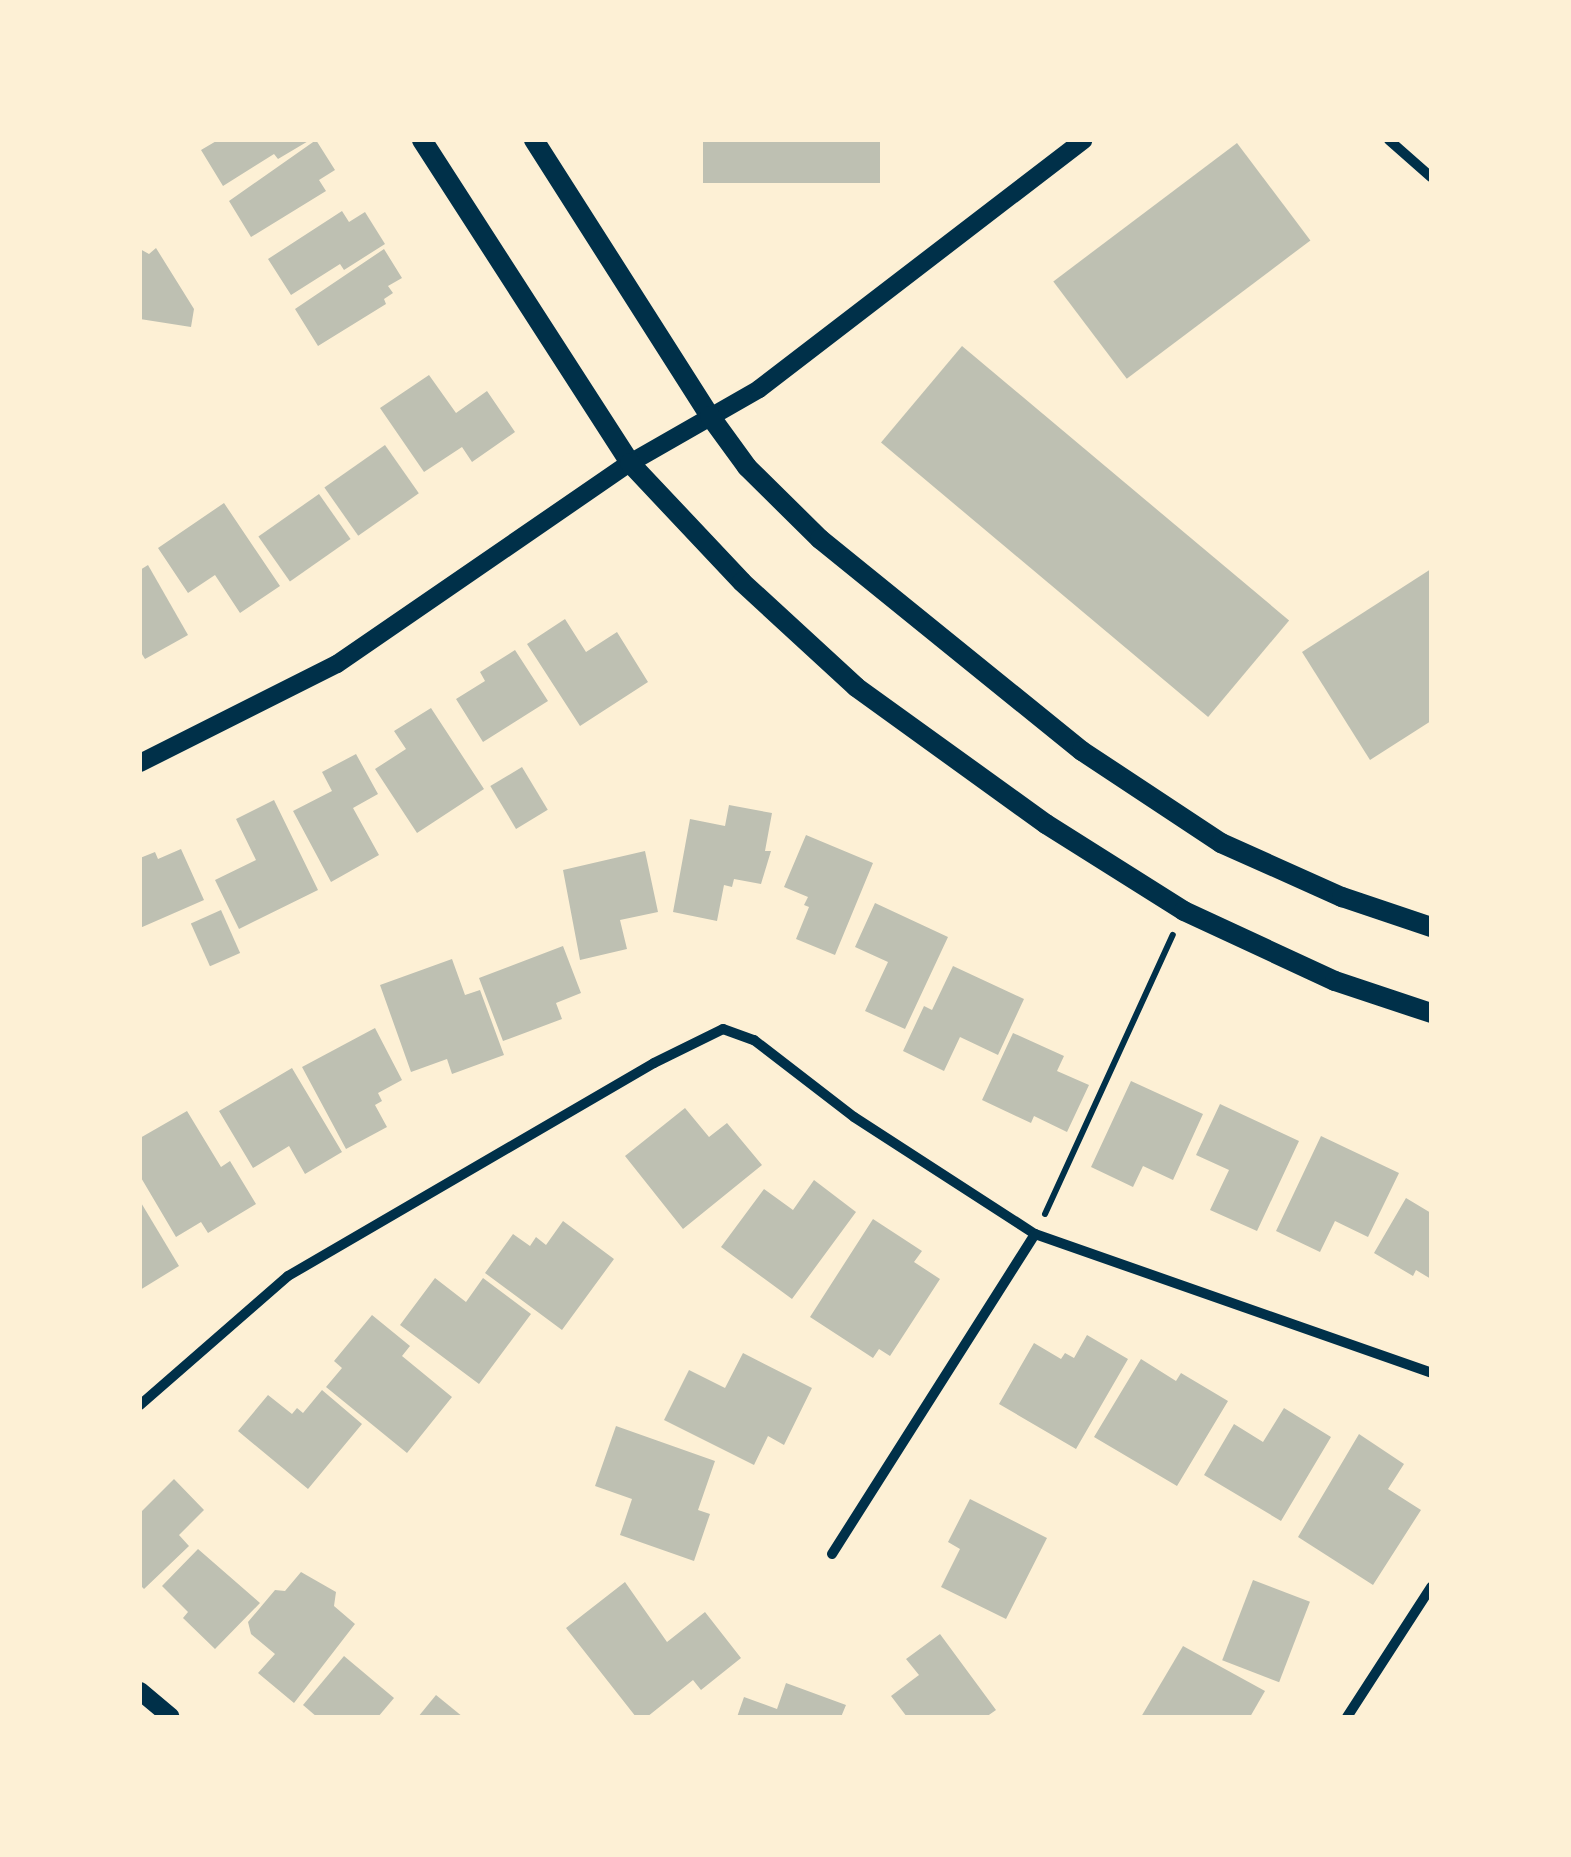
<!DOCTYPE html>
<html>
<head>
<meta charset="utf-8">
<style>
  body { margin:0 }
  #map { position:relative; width:1571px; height:1857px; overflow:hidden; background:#fdf0d5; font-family:"Sofia Sans Condensed",sans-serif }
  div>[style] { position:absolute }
  .building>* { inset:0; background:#bec0b2; transform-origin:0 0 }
  .path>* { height:6px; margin:-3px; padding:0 3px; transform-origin:3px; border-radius:3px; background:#003049 }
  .minor>* { height:10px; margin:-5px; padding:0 5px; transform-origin:5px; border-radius:5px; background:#003049 }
  .tertiary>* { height:18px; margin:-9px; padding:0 9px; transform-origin:9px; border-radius:9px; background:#003049 }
  .secondary>* { height:20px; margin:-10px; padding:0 10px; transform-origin:10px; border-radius:10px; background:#003049 }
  span { translate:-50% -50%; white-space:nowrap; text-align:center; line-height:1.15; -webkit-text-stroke:10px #fdf0d5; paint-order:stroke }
  .frame { position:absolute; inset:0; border:142px solid #fdf0d5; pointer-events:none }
</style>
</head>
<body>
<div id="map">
  <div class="building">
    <div style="clip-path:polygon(218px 140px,310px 140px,278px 159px,274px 154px,223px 186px,201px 150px)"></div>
    <div style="clip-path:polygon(316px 140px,335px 170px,319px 180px,326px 191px,251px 237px,229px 201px)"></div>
    <div style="left:703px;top:140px;width:177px;height:43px"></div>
    <div style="left:1237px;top:143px;width:122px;height:230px;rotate:53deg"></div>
    <div style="clip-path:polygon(342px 211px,349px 222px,365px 212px,385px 244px,344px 270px,340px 264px,291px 295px,268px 259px)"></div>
    <div style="clip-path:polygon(156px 248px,194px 309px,191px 327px,140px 319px,140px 249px,149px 254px)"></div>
    <div style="clip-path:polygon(384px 249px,402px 278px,388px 286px,393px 293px,384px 299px,386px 304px,318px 346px,295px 309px)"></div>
    <div style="left:962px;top:346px;width:427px;height:126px;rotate:40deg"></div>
    <div style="clip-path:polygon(429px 375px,456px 413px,487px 391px,515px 432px,472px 462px,462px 447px,424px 472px,380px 408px)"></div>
    <div style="left:385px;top:445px;width:59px;height:74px;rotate:55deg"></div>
    <div style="left:319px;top:494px;width:55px;height:74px;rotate:55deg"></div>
    <div style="clip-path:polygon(224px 503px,280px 586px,240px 613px,215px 575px,188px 593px,158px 548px)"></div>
    <div style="clip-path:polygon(148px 565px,188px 635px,145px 659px,140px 651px,140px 570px)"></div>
    <div style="clip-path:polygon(1431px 569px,1431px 721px,1370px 760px,1302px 652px)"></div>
    <div style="clip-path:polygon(565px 619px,586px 652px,617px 632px,648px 682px,580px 726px,527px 644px)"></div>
    <div style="clip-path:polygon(515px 650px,548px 701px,483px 742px,456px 699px,485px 681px,480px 672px)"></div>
    <div style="clip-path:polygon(431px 708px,484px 789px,417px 833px,375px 769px,406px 749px,394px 731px)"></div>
    <div style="clip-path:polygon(356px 754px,378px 794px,353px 808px,379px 855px,331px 882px,293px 811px,332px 791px,322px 772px)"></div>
    <div style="left:522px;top:767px;width:50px;height:37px;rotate:59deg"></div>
    <div style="clip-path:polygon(274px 800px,318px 890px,239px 929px,215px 880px,256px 860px,236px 819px)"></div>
    <div style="clip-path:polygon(729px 805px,772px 813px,765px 851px,771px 851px,761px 884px,734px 879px,732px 887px,724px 885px,717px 921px,673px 912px,690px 819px,725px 826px)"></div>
    <div style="clip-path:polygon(806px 835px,873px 863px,835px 955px,796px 939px,809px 907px,804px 905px,808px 897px,784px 887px)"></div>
    <div style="clip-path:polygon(181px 849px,204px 900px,140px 928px,140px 858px,155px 852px,158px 859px)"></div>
    <div style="clip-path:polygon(645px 851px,658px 912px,620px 920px,627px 949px,580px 960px,563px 870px)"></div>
    <div style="clip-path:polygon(875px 903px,948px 937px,905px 1029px,865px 1011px,888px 962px,855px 947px)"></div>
    <div style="left:221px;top:910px;width:47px;height:33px;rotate:66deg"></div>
    <div style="clip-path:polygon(563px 946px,581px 993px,556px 1003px,562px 1019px,503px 1041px,479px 978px)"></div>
    <div style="clip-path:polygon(452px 959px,465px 995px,480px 990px,504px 1055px,452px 1074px,447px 1059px,411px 1072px,380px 985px)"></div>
    <div style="clip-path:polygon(953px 966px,1024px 999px,998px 1055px,960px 1037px,944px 1071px,903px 1051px,924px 1006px,932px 1010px)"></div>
    <div style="clip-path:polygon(375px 1028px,402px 1080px,378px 1093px,382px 1101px,375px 1105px,387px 1127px,346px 1149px,302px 1067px)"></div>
    <div style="clip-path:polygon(1013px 1033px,1064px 1056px,1057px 1071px,1089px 1085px,1067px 1132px,1034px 1116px,1031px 1123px,982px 1100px)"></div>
    <div style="clip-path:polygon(292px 1068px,342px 1152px,305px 1174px,289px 1146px,253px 1168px,219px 1111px)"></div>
    <div style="clip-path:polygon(1131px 1081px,1203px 1114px,1173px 1180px,1143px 1166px,1133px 1187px,1091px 1167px)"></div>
    <div style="clip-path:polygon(1220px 1104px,1299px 1141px,1257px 1231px,1210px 1210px,1229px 1170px,1196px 1155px)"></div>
    <div style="clip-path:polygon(685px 1108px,709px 1137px,727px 1123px,762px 1165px,683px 1229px,625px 1156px)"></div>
    <div style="clip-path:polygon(187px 1111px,221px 1167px,230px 1161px,256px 1204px,208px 1233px,201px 1222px,176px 1237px,140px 1176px,140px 1138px)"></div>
    <div style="clip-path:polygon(1321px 1136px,1399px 1173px,1368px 1237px,1335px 1221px,1320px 1252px,1276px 1231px)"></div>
    <div style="clip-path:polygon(814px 1180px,856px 1212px,792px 1299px,721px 1247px,764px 1189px,793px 1210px)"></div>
    <div style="clip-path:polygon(1406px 1198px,1431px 1213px,1431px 1279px,1416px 1270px,1413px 1276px,1374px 1253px)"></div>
    <div style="clip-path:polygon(140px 1201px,179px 1266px,140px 1290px)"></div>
    <div style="clip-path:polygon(873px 1219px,922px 1251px,914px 1262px,940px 1279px,890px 1356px,879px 1349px,873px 1358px,810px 1317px)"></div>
    <div style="clip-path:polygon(563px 1221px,614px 1259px,562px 1330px,485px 1273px,513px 1234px,530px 1246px,536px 1237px,546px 1245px)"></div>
    <div style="clip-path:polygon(435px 1278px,466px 1302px,483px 1278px,531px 1314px,479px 1384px,400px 1325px)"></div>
    <div style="clip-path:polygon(372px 1315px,410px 1346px,402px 1356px,452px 1397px,407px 1453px,326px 1387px,342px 1368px,334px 1361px)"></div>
    <div style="clip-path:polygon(1087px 1335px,1128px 1359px,1076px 1449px,999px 1404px,1034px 1343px,1061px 1359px,1065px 1353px,1074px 1358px)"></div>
    <div style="clip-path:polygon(743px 1353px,812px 1388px,784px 1445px,768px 1436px,754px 1465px,664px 1420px,689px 1370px,725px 1388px)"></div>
    <div style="clip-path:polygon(1141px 1359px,1176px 1381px,1181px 1373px,1228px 1401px,1177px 1486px,1094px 1437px)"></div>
    <div style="clip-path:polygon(322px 1390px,362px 1424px,308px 1489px,238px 1431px,268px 1395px,292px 1414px,297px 1408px,303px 1413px)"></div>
    <div style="clip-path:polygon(1284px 1408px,1331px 1437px,1281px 1521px,1204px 1475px,1234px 1424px,1263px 1442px)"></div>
    <div style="clip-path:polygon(616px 1426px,715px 1461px,698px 1510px,710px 1514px,694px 1561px,620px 1535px,632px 1499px,595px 1486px)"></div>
    <div style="clip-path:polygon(1359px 1434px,1404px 1464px,1388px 1489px,1421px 1510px,1373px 1585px,1298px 1537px)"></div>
    <div style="clip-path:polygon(174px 1479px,204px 1510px,179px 1535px,189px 1546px,144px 1589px,140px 1585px,140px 1513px)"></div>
    <div style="clip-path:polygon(970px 1499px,1047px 1538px,1006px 1619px,941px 1587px,960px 1549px,948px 1542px)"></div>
    <div style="clip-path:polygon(198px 1549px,260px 1603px,215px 1649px,183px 1618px,188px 1612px,162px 1586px)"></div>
    <div style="clip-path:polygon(301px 1572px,336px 1592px,334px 1606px,355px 1624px,294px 1703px,258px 1673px,275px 1654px,251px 1634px,248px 1622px,275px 1590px,285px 1591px)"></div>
    <div style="left:1253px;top:1580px;width:61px;height:86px;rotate:21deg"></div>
    <div style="clip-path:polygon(625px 1582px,667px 1642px,705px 1612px,741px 1658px,701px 1690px,693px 1680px,647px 1717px,636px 1717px,566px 1628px)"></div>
    <div style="clip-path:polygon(940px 1634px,996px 1710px,986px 1717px,907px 1717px,891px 1696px,919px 1675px,906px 1659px)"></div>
    <div style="clip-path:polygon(1183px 1646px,1265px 1691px,1250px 1717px,1141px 1717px)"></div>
    <div style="clip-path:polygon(344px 1656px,394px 1698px,378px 1717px,317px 1717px,303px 1705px)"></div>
    <div style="clip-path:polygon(786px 1683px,846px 1705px,841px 1717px,737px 1717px,744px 1697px,777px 1709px)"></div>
    <div style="clip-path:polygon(436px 1695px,463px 1717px,418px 1717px)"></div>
  </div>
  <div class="path">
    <div style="left:1045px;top:1214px;width:307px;rotate:-65.4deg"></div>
  </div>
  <div class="minor">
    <div style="left:1389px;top:140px;width:56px;rotate:41.4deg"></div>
    <div style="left:140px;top:1405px;width:196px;rotate:-41.1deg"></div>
    <div style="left:288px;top:1276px;width:423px;rotate:-30.2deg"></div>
    <div style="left:654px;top:1063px;width:77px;rotate:-26.2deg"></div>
    <div style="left:723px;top:1029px;width:33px;rotate:20deg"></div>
    <div style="left:754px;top:1040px;width:126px;rotate:37.6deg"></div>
    <div style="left:854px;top:1117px;width:216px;rotate:32.9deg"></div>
    <div style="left:1035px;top:1234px;width:420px;rotate:19.3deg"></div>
    <div style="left:832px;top:1554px;width:379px;rotate:-57.6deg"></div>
    <div style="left:1347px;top:1717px;width:155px;rotate:-57.1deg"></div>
  </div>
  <div class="tertiary">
    <div style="left:140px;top:763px;width:220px;rotate:-26.7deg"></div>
    <div style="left:337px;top:664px;width:355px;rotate:-34.5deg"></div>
    <div style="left:630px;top:463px;width:149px;rotate:-29.8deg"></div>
    <div style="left:759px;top:389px;width:409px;rotate:-37.5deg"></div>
    <div style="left:140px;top:1691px;width:40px;rotate:40deg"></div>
  </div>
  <div class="secondary">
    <div style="left:422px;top:140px;width:384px;rotate:57.2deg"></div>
    <div style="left:630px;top:463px;width:163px;rotate:46.7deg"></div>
    <div style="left:742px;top:582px;width:155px;rotate:42.6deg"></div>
    <div style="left:856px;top:687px;width:234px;rotate:35.8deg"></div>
    <div style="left:1046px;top:824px;width:163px;rotate:32.2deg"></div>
    <div style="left:1184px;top:911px;width:166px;rotate:24.9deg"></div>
    <div style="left:1335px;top:981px;width:101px;rotate:18.4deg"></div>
    <div style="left:534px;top:140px;width:327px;rotate:57.5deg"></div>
    <div style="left:710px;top:416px;width:63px;rotate:54deg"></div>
    <div style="left:747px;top:467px;width:103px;rotate:44.6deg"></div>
    <div style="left:820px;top:539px;width:337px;rotate:39deg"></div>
    <div style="left:1082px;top:751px;width:167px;rotate:33.5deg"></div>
    <div style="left:1221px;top:843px;width:133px;rotate:24.1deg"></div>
    <div style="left:1342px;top:897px;width:94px;rotate:18.6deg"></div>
  </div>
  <div class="frame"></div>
</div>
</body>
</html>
